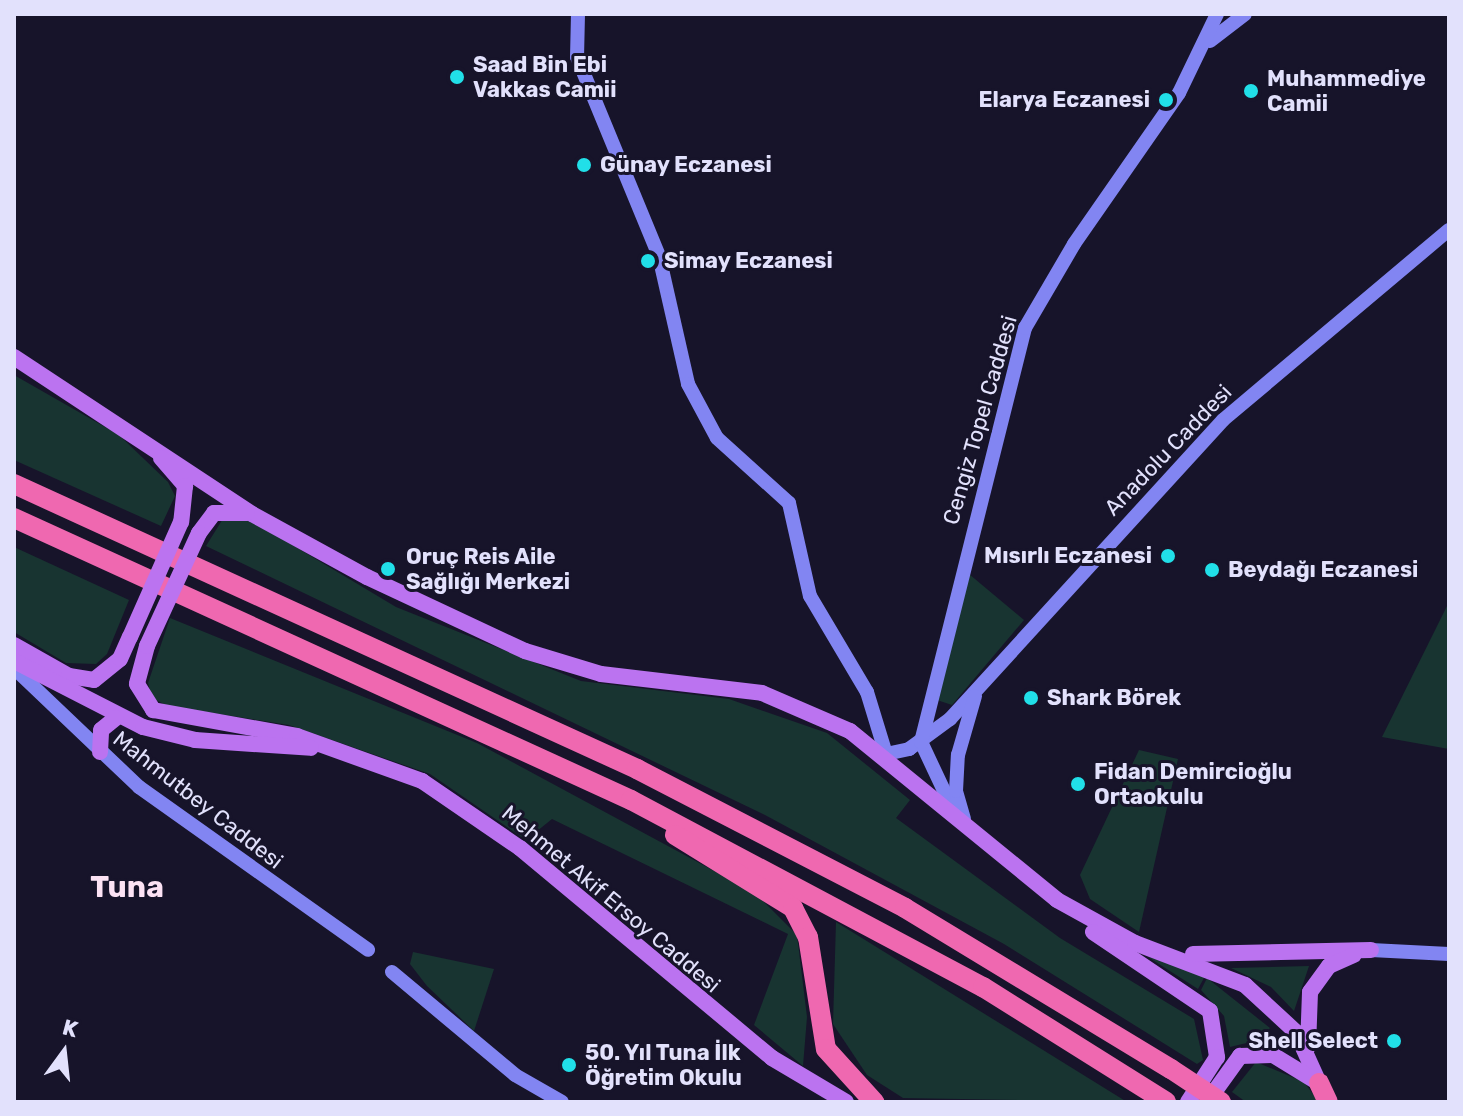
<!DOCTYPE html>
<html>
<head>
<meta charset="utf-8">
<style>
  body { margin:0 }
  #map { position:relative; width:1463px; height:1116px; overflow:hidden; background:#17142a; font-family:Rubik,sans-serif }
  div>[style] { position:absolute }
  .green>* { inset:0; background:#183431 }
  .secondary>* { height:14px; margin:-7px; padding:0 7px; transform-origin:7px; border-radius:7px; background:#8285f2 }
  .primary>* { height:16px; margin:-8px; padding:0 8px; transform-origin:8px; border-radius:8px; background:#bb73f0 }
  .highway>* { height:20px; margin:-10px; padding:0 10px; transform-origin:10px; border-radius:10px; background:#ef68b0 }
  .primary-bridge>* { height:16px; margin:-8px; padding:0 8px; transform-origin:8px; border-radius:8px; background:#bb73f0 }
  .highway-bridge>* { height:20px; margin:-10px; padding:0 10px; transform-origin:10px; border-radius:10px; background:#ef68b0 }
  .dots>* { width:22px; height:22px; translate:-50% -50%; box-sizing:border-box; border:4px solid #17142a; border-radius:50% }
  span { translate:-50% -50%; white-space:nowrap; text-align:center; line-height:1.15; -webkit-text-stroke:6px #17142a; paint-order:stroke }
  .poi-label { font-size:22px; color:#e2e1fc; font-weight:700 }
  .left { translate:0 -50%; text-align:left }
  .right { translate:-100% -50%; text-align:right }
  .street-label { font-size:22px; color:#e2e1fc }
  .district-label { font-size:30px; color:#fce2f4; font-weight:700 }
  .frame { position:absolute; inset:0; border:16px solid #e2e1fc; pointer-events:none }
  .north { position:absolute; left:24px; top:1012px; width:80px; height:80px; -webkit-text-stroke:6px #17142a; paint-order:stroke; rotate:15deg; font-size:22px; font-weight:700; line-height:32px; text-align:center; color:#e2e1fc }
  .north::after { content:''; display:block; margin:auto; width:28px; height:36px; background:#e2e1fc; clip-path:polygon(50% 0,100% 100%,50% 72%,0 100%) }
</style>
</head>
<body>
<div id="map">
  <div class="green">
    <div style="clip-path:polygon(14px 375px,119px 435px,168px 482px,175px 496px,161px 526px,14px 460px)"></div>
    <div style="clip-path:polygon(244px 516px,396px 607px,581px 681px,729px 699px,827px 733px,910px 800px,896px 818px,1060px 938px,1194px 1019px,1203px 1060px,1197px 1064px,1004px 944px,765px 815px,206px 546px,224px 517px)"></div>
    <div style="clip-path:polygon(14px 547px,129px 600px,107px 654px,96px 664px,66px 663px,14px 632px)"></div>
    <div style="clip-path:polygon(969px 574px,1024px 620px,952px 705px,937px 700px)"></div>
    <div style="clip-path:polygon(1449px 602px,1449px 749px,1382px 737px)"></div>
    <div style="clip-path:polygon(170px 618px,477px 743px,755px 893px,797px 935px,807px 1017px,803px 1066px,754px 1025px,788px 934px,552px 819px,526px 840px,430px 774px,289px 725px,168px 706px,152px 698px,148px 683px)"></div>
    <div style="clip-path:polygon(1139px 750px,1178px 759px,1139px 932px,1090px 899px,1080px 875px)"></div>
    <div style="clip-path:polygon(836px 922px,1127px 1102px,903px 1098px,867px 1075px,833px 1024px)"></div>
    <div style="clip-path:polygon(413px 952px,494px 969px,474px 1031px,427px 986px,410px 964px)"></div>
    <div style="clip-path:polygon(1148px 957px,1181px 967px,1205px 976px,1198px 989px)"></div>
    <div style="clip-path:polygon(1309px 966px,1294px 1011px,1271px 987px,1231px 968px)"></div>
    <div style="clip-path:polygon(1207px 978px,1270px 1028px,1259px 1040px,1230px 1047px,1224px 1016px,1201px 990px)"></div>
    <div style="clip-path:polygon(1256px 1062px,1304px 1082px,1319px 1102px,1246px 1102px,1232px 1092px)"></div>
  </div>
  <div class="secondary">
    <div style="left:578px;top:14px;width:43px;rotate:91.3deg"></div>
    <div style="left:577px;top:57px;width:215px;rotate:67.6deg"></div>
    <div style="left:659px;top:256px;width:131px;rotate:77.2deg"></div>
    <div style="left:688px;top:384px;width:61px;rotate:61.8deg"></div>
    <div style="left:717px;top:438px;width:97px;rotate:42.1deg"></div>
    <div style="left:789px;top:503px;width:95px;rotate:77.3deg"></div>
    <div style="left:810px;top:596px;width:112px;rotate:59.3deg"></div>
    <div style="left:867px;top:692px;width:65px;rotate:73deg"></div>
    <div style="left:886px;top:754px;width:24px;rotate:-12deg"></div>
    <div style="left:909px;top:749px;width:51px;rotate:-36.2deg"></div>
    <div style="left:950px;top:719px;width:405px;rotate:-47.6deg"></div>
    <div style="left:1223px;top:420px;width:295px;rotate:-40.1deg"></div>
    <div style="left:1210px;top:41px;width:44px;rotate:-37.6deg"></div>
    <div style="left:14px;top:668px;width:173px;rotate:43.6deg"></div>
    <div style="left:139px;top:787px;width:281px;rotate:35.4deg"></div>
    <div style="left:954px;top:812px;width:77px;rotate:-115.2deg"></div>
    <div style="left:921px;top:742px;width:427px;rotate:-75.9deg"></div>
    <div style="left:1025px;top:328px;width:97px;rotate:-59.7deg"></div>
    <div style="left:1074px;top:244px;width:184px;rotate:-55.2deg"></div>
    <div style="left:1179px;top:93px;width:88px;rotate:-64.3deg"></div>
    <div style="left:964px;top:819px;width:29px;rotate:-106deg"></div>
    <div style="left:956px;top:791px;width:36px;rotate:-87deg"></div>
    <div style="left:958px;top:755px;width:61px;rotate:-73.9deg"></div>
    <div style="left:1371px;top:950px;width:78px;rotate:2.9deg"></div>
    <div style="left:392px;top:972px;width:160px;rotate:39.9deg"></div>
    <div style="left:515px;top:1075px;width:54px;rotate:29.9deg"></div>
  </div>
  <div class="primary">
    <div style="left:14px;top:357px;width:285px;rotate:33.4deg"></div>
    <div style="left:252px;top:514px;width:131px;rotate:28.7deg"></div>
    <div style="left:367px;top:577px;width:174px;rotate:25.1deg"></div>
    <div style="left:525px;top:651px;width:79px;rotate:16.8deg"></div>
    <div style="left:601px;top:674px;width:162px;rotate:6.7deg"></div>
    <div style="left:762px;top:693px;width:96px;rotate:23.4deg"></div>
    <div style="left:850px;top:731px;width:267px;rotate:39.2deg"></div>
    <div style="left:1057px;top:900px;width:89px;rotate:28.9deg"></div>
    <div style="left:1135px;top:943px;width:118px;rotate:20.9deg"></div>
    <div style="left:1245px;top:985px;width:69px;rotate:42.7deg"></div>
    <div style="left:1296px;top:1032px;width:56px;rotate:65.7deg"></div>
    <div style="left:161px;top:458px;width:37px;rotate:49deg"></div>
    <div style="left:185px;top:486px;width:36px;rotate:96deg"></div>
    <div style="left:199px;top:533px;width:25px;rotate:-53deg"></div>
    <div style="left:214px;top:513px;width:33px"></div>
    <div style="left:14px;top:645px;width:63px;rotate:29.4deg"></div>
    <div style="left:69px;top:676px;width:25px;rotate:9deg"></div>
    <div style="left:94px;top:680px;width:33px;rotate:-39deg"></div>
    <div style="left:120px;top:659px;width:24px;rotate:-66deg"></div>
    <div style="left:147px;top:646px;width:39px;rotate:105deg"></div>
    <div style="left:137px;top:684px;width:31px;rotate:58deg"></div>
    <div style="left:153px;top:710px;width:146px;rotate:10.2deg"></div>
    <div style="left:297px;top:736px;width:133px;rotate:19.8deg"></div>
    <div style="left:422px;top:781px;width:119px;rotate:34.4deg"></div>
    <div style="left:520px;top:848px;width:328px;rotate:39.8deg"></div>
    <div style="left:772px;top:1058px;width:86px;rotate:30.7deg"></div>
    <div style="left:14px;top:661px;width:145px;rotate:27.1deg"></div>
    <div style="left:143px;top:727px;width:54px;rotate:14deg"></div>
    <div style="left:195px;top:740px;width:116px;rotate:3.9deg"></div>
    <div style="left:100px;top:752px;width:22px;rotate:-87deg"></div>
    <div style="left:101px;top:730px;width:19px;rotate:-39deg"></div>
    <div style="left:1093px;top:932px;width:141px;rotate:34deg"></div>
    <div style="left:1210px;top:1011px;width:47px;rotate:81.3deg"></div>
    <div style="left:1217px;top:1057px;width:54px;rotate:122.8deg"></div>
    <div style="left:1193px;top:954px;width:178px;rotate:-1.3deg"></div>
    <div style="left:1308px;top:1047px;width:55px;rotate:-87.9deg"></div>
    <div style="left:1310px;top:992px;width:32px;rotate:-54deg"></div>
    <div style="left:1329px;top:966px;width:27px;rotate:-24deg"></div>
    <div style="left:1207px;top:1102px;width:57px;rotate:-54.3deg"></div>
    <div style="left:1240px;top:1056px;width:33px;rotate:-2deg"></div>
    <div style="left:1273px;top:1055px;width:52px;rotate:31.5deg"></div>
  </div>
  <div class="highway">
    <div style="left:14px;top:484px;width:685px;rotate:24.58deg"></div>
    <div style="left:637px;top:769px;width:302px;rotate:27.4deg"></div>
    <div style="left:905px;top:908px;width:311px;rotate:31.2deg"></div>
    <div style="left:14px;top:518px;width:678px;rotate:24.56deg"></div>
    <div style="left:631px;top:800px;width:399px;rotate:28deg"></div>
    <div style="left:983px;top:987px;width:216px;rotate:32.1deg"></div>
    <div style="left:675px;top:835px;width:139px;rotate:31.7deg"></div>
    <div style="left:793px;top:908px;width:33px;rotate:63deg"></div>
    <div style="left:808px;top:937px;width:113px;rotate:80.9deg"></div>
    <div style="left:826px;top:1049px;width:72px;rotate:47.8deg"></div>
    <div style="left:1319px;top:1083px;width:21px;rotate:65deg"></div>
  </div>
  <div class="primary-bridge">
    <div style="left:130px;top:637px;width:126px;rotate:-66.1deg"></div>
    <div style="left:147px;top:646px;width:124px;rotate:-65.3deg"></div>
  </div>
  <div class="highway-bridge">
    <div style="left:1171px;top:1069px;width:60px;rotate:33.4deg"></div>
  </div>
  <div class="dots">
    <div style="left:457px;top:77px;background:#21dfe8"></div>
    <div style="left:1251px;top:91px;background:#21dfe8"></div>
    <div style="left:1166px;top:100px;background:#21dfe8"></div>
    <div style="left:584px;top:165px;background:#21dfe8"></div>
    <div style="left:648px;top:261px;background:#21dfe8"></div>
    <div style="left:1168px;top:556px;background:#21dfe8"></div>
    <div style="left:388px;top:569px;background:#21dfe8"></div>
    <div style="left:1212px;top:570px;background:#21dfe8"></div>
    <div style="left:1031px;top:698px;background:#21dfe8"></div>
    <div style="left:1078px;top:784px;background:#21dfe8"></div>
    <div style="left:1394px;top:1041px;background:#21dfe8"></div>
    <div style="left:569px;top:1065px;background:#21dfe8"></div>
  </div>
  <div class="poi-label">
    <span class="left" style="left:473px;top:77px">Saad Bin Ebi<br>Vakkas Camii</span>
    <span class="left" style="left:1267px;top:91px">Muhammediye<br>Camii</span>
    <span class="right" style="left:1150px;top:100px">Elarya Eczanesi</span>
    <span class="left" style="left:600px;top:165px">Günay Eczanesi</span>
    <span class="left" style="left:664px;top:261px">Simay Eczanesi</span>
    <span class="left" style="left:406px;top:569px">Oruç Reis Aile<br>Sağlığı Merkezi</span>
    <span class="right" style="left:1152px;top:556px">Mısırlı Eczanesi</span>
    <span class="left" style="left:1228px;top:570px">Beydağı Eczanesi</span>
    <span class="left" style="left:1047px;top:698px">Shark Börek</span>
    <span class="left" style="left:1094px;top:784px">Fidan Demircioğlu<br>Ortaokulu</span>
    <span class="right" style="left:1378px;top:1041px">Shell Select</span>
    <span class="left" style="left:585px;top:1065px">50. Yıl Tuna İlk<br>Öğretim Okulu</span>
  </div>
  <div class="street-label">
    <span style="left:980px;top:420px;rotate:-74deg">Cengiz Topel Caddesi</span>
    <span style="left:1168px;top:450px;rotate:-46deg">Anadolu Caddesi</span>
    <span style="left:198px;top:800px;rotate:38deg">Mahmutbey Caddesi</span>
    <span style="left:611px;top:899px;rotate:40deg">Mehmet Akif Ersoy Caddesi</span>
  </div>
  <div class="district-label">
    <span style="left:127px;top:887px">Tuna</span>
  </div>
  <div class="frame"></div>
  <div class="north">K</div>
</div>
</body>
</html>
